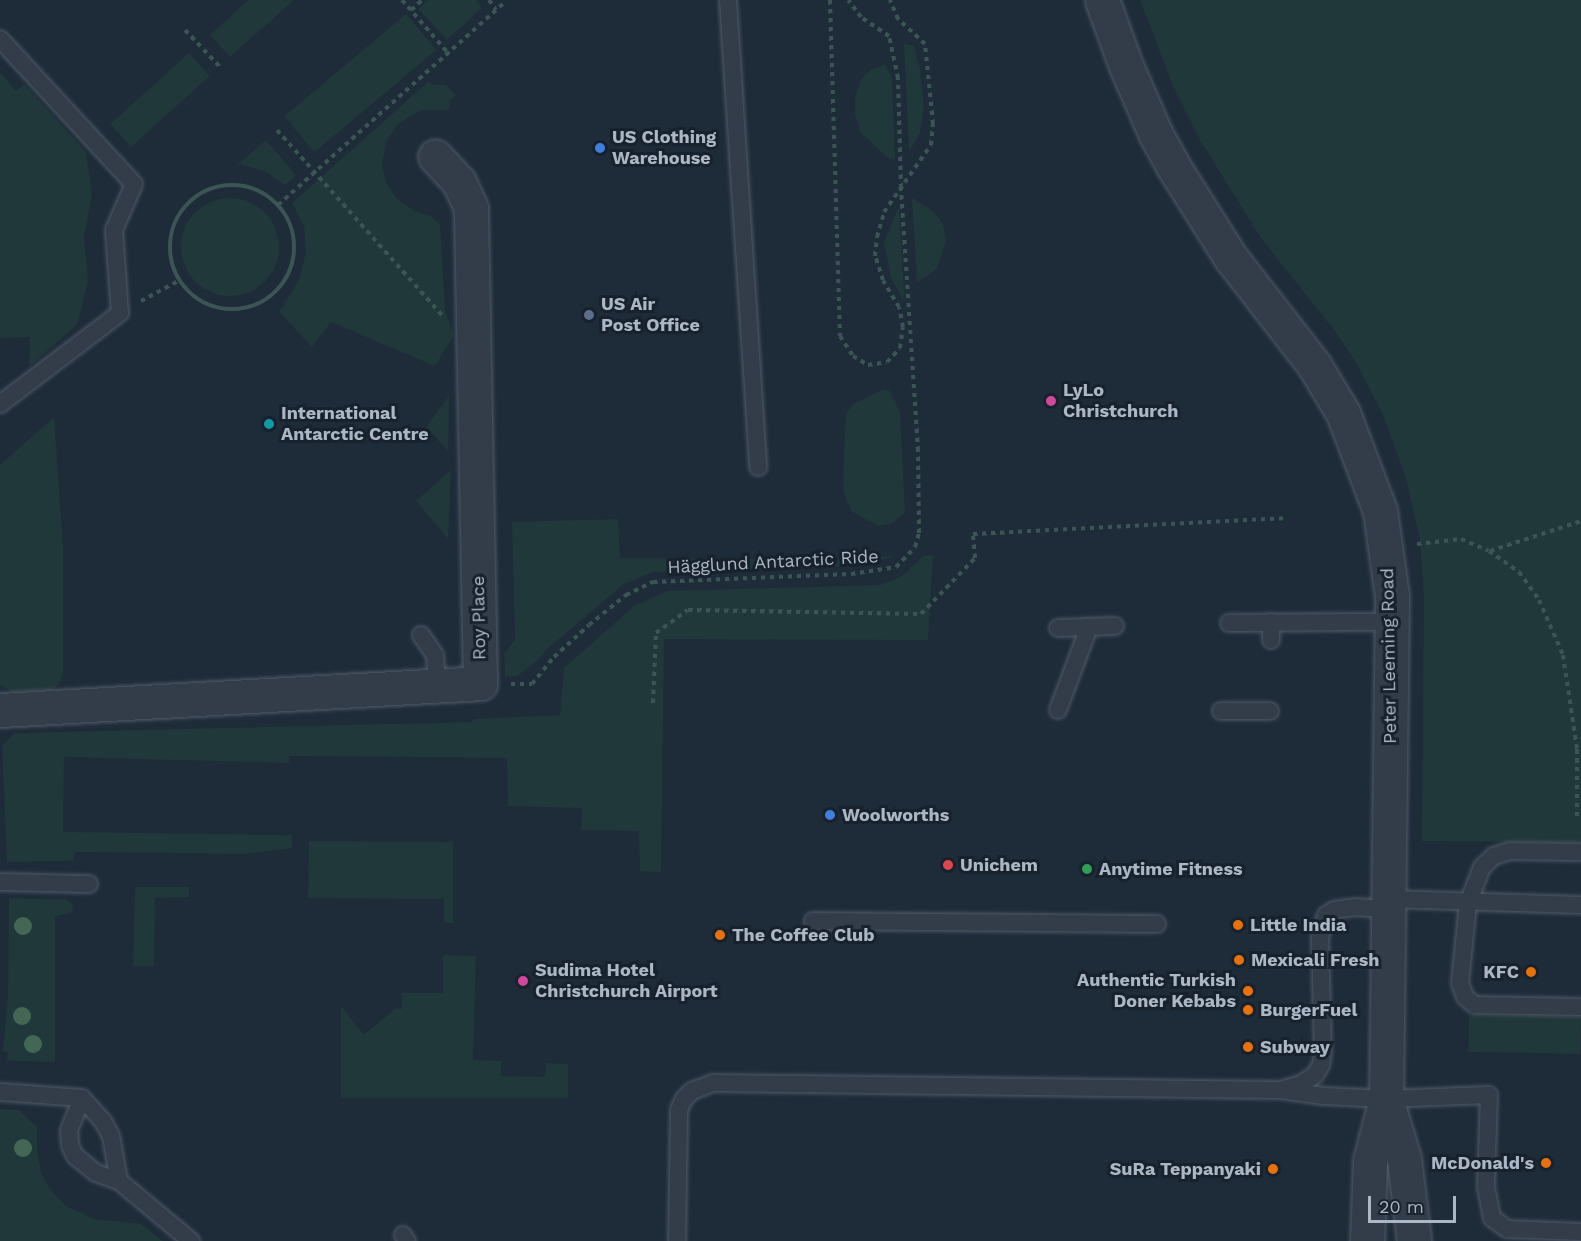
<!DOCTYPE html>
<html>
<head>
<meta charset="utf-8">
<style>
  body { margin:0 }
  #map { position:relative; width:1581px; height:1241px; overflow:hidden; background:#1e2b39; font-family:"Work Sans",sans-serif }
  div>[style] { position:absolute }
  .green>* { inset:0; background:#20383a; transform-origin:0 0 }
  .round { border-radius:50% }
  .path>* { height:4px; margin-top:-2px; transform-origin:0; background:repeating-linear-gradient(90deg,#3b5454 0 4.5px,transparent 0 9px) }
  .path>.ring { margin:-2px; padding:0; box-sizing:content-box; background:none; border:4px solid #3b5454; border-radius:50% }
  .roads { filter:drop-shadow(0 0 2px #4f5a67) drop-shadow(0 0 2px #4f5a67) }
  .lane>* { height:16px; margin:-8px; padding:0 8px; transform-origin:8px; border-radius:8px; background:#323d49 }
  .street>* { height:33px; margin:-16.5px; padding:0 16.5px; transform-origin:16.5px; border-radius:16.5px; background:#323d49 }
  .trees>* { width:18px; height:18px; margin:-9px; border-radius:50%; background:#436754 }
  .dots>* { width:16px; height:16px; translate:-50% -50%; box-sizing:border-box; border:3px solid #17222d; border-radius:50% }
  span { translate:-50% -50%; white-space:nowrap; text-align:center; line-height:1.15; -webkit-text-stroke:6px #17222d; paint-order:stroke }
  .poi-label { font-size:18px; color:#acb7c6; font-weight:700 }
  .left { translate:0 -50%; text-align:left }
  .right { translate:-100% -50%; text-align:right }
  .street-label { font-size:18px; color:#acb7c6 }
  .scale { position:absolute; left:1368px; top:1196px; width:88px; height:27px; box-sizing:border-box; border:3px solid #acb7c6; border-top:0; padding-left:8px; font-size:18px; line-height:21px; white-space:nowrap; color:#acb7c6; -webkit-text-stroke:4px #17222d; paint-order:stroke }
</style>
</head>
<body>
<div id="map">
  <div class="green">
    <div style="clip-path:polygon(248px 0,294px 0,230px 57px,210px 35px)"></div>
    <div style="clip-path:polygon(429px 0,476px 0,482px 8px,447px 40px,418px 9px)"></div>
    <div style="clip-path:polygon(1140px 0,1581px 0,1581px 842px,1422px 841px,1424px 597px,1420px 540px,1406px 478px,1383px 415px,1357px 364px,1334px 330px,1260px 237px,1200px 140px,1173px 86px)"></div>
    <div style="left:406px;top:14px;width:47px;height:159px;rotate:50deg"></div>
    <div style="clip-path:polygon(904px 44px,914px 46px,920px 69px,924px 107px,920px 133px,909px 152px)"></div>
    <div style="left:189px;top:53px;width:31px;height:106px;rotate:48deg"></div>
    <div style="clip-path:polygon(885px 64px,892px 78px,895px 160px,888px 158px,861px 133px,855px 115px,855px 99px,860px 81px,870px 70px)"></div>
    <div style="clip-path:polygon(0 72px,16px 91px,24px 84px,86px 152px,92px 195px,84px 237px,88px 281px,77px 325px,29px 367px,30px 337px,0 338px)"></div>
    <div style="clip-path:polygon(429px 81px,433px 85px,446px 85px,456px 95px,450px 100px,449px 110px,421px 110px,399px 123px,386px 142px,382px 165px,385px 180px,397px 199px,416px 212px,431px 216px,440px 225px,445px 311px,454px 335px,435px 366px,331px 322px,312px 347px,279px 312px,299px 280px,306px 252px,304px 226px,292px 203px)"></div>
    <div style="clip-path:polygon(266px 140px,296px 175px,285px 185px,264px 171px,238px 164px)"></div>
    <div class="round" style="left:181px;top:198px;width:98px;height:98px"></div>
    <div style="clip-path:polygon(912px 198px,933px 211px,943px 224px,946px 241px,937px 269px,917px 283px)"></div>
    <div style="clip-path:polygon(899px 206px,904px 294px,903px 300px,891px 278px,884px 242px)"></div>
    <div style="clip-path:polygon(884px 389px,890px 391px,900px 412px,905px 513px,891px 524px,878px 526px,851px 511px,843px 491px,844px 451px,846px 414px,853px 404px)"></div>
    <div style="clip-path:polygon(449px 396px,448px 451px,426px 427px)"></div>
    <div style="clip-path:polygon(54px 417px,63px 547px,63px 673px,59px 684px,52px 690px,13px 692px,0 685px,0 465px)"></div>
    <div style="clip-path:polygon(451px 470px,448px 539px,416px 501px)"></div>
    <div style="clip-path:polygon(618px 519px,620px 558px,832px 560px,895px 556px,862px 566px,653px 572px,624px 584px,547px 649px,536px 662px,517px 676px,505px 677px,504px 653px,515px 640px,512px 522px)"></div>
    <div style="clip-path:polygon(933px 555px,928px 640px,664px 639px,661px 872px,640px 871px,639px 831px,581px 830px,582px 808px,508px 806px,507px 758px,289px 756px,289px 763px,64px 757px,63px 832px,292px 835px,292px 848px,244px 854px,75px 852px,73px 861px,7px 862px,2px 746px,14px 733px,471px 722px,475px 719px,560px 715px,564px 668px,634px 606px,667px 591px,880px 585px,901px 577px,923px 556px)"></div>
    <div style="clip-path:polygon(309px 841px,453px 842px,453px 923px,444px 923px,444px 899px,308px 898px)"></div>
    <div style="clip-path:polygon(135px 887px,189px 887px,189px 897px,155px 898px,154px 966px,133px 966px)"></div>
    <div style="clip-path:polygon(9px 898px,65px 899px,73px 905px,71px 913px,55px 916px,55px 1062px,7px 1061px,8px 1052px,3px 1051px,8px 995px)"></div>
    <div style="clip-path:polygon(443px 955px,476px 956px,473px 1060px,501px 1061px,501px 1076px,545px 1077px,546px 1063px,568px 1064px,568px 1098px,341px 1098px,341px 1006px,364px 1035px,396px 1008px,402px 1009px,401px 993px,443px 993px)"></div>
    <div style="left:1469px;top:1015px;width:112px;height:37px;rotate:1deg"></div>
    <div style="clip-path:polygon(0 1109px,19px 1110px,37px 1127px,37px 1150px,41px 1172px,49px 1188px,65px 1205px,94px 1219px,141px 1224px,163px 1241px,0 1241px)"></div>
  </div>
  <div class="path">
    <div style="left:402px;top:0;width:70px;rotate:49deg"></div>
    <div style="left:489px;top:0;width:12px;rotate:55deg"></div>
    <div style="left:830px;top:0;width:336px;rotate:88.3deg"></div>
    <div style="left:840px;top:336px;width:24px;rotate:57deg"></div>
    <div style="left:853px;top:356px;width:17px;rotate:31deg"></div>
    <div style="left:868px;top:365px;width:19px;rotate:-9deg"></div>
    <div style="left:887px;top:362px;width:19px;rotate:-47deg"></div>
    <div style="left:900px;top:348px;width:21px;rotate:-82deg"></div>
    <div style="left:903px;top:327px;width:20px;rotate:-101deg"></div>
    <div style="left:899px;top:307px;width:31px;rotate:-121deg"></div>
    <div style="left:883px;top:280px;width:25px;rotate:-108deg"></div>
    <div style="left:875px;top:256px;width:19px;rotate:-84deg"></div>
    <div style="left:877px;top:237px;width:26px;rotate:-74deg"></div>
    <div style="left:884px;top:212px;width:82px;rotate:-55deg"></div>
    <div style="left:931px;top:145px;width:21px;rotate:-85deg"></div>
    <div style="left:933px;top:124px;width:80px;rotate:-95.7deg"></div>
    <div style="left:925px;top:44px;width:37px;rotate:-137deg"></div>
    <div style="left:898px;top:19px;width:21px;rotate:-113deg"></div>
    <div style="left:411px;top:10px;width:15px;rotate:-42deg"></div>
    <div style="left:185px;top:30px;width:54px;rotate:46.5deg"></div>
    <div style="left:277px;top:130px;width:248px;rotate:48.3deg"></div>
    <div class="ring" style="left:170px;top:185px;width:120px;height:120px"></div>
    <div style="left:278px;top:205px;width:306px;rotate:-41.8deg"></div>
    <div style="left:141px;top:301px;width:44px;rotate:-28.3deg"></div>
    <div style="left:1417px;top:544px;width:44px;rotate:-6.5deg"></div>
    <div style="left:1461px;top:539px;width:30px;rotate:23deg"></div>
    <div style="left:1489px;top:551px;width:37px;rotate:35deg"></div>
    <div style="left:1519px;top:572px;width:34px;rotate:54deg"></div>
    <div style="left:1539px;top:600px;width:60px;rotate:66.4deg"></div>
    <div style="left:1563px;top:655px;width:95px;rotate:81.5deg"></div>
    <div style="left:1577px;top:749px;width:68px;rotate:90deg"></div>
    <div style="left:1490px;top:551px;width:96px;rotate:-18.2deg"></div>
    <div style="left:511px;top:684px;width:21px"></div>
    <div style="left:532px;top:684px;width:35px;rotate:-51deg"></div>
    <div style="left:554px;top:657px;width:47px;rotate:-42.4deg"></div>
    <div style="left:589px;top:625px;width:48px;rotate:-39deg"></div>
    <div style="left:626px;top:595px;width:30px;rotate:-26deg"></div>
    <div style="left:653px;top:582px;width:198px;rotate:-2.3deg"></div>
    <div style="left:851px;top:574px;width:46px;rotate:-8.8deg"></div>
    <div style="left:896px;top:567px;width:28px;rotate:-46deg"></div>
    <div style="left:915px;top:547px;width:15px;rotate:-74deg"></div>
    <div style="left:919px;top:533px;width:82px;rotate:-90.7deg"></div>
    <div style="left:918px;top:451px;width:264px;rotate:-93.7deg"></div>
    <div style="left:901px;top:188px;width:110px;rotate:-91.6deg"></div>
    <div style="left:898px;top:78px;width:43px;rotate:-102.1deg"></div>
    <div style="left:889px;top:36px;width:34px;rotate:-146deg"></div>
    <div style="left:861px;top:17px;width:21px;rotate:-127deg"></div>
    <div style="left:653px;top:703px;width:70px;rotate:-87.5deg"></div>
    <div style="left:656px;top:633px;width:39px;rotate:-36deg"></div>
    <div style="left:688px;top:610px;width:233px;rotate:1deg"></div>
    <div style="left:921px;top:614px;width:78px;rotate:-46deg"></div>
    <div style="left:975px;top:558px;width:24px;rotate:-95deg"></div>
    <div style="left:973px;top:534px;width:311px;rotate:-2.9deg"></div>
  </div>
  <div class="roads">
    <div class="lane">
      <div style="left:728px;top:0;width:468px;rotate:86.3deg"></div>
      <div style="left:0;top:39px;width:197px;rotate:47.3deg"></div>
      <div style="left:134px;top:184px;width:50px;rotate:113.5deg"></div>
      <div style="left:114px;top:230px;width:83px;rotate:85.9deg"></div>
      <div style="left:120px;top:313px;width:151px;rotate:142.8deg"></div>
      <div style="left:1229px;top:623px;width:163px;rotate:-0.4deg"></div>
      <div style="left:1058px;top:628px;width:57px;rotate:-2deg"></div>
      <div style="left:421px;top:635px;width:24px;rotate:55deg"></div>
      <div style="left:435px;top:655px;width:32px;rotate:86deg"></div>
      <div style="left:1271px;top:640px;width:18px;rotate:-90deg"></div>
      <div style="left:1058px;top:710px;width:89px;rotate:-69.5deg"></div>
      <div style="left:1221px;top:711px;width:49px"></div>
      <div style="left:1581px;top:852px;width:71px;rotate:-179.2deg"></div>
      <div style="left:1510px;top:851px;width:17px;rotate:163deg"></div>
      <div style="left:1494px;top:856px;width:16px;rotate:137deg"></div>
      <div style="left:1482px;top:867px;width:39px;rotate:111deg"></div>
      <div style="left:1468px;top:903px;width:80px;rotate:95.7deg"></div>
      <div style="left:1460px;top:983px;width:15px;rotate:70deg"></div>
      <div style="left:1465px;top:997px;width:13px;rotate:39deg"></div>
      <div style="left:1475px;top:1005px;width:106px;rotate:1.1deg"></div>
      <div style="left:0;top:882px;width:89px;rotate:1.3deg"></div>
      <div style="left:1388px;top:899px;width:193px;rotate:1.8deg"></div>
      <div style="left:813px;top:921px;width:344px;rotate:0.5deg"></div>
      <div style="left:1284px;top:1089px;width:18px;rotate:-16deg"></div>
      <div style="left:1301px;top:1084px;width:17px;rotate:-33deg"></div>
      <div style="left:1315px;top:1075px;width:12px;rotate:-59deg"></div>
      <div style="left:1321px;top:1065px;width:13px;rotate:-81deg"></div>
      <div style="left:1323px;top:1052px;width:114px;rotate:-91.5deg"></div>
      <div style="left:1320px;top:938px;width:24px;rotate:-75deg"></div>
      <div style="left:1326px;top:915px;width:9px;rotate:-32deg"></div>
      <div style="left:1334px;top:910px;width:22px;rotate:-8deg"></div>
      <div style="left:1356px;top:907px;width:32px;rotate:4deg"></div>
      <div style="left:0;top:1092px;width:82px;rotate:4.2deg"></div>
      <div style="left:82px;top:1098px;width:31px;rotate:48deg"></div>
      <div style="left:103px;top:1121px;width:17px;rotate:62deg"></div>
      <div style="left:111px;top:1136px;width:46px;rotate:79.9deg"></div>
      <div style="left:82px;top:1098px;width:35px;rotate:112deg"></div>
      <div style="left:69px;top:1130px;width:15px;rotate:86deg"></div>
      <div style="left:70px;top:1145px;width:12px;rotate:66deg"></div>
      <div style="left:75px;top:1156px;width:27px;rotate:39deg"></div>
      <div style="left:96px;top:1173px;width:24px;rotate:19deg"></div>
      <div style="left:119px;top:1181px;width:94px;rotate:39.8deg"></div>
      <div style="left:403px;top:1235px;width:7px;rotate:56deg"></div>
      <div style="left:677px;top:1241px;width:131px;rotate:-89.1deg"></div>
      <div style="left:679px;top:1110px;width:12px;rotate:-66deg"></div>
      <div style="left:684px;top:1099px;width:11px;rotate:-45deg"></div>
      <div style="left:692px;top:1091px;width:22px;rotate:-21deg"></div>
      <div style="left:713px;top:1083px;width:567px;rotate:0.71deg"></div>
      <div style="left:1280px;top:1090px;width:44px;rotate:7.8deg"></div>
      <div style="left:1324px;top:1096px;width:62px;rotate:2.8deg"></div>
      <div style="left:1386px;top:1099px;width:103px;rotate:-2.2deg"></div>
      <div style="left:1489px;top:1095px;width:92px;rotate:91.9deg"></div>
      <div style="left:1486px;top:1187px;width:32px;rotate:79deg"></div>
      <div style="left:1492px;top:1218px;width:19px;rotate:36deg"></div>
      <div style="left:1507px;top:1229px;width:74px;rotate:2.3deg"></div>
    </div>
    <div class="street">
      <div style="left:1102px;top:0;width:70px;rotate:70deg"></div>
      <div style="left:1126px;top:66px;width:75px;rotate:66.5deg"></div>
      <div style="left:1156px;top:135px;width:35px;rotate:61deg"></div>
      <div style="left:1173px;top:166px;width:109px;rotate:57.8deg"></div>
      <div style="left:1231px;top:258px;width:135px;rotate:52.2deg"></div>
      <div style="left:1314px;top:365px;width:56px;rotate:58.9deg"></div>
      <div style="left:1343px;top:413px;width:105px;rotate:69.3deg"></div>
      <div style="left:1380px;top:511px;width:86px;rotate:82deg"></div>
      <div style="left:1392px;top:596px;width:503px;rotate:90.68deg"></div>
      <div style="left:1386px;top:1099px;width:64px;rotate:104.5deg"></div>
      <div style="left:1370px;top:1161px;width:80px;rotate:92.1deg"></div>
      <div style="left:0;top:710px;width:481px;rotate:-3.2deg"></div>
      <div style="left:480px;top:683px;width:475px;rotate:-91.1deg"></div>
      <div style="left:471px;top:208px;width:29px;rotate:-115deg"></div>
      <div style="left:459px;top:182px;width:35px;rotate:-133deg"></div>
      <div style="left:1386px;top:1099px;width:63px;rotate:73.3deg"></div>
      <div style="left:1404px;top:1159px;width:83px;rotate:83deg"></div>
    </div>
  </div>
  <div class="trees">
    <div style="left:23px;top:926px"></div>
    <div style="left:22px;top:1016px"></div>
    <div style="left:33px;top:1044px"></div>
    <div style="left:23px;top:1148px"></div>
  </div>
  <div class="dots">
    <div style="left:600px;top:148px;background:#3f7fe0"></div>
    <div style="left:589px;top:315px;background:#5c6f8a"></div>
    <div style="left:1051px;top:401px;background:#d1479c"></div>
    <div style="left:269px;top:424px;background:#0f9aa8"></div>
    <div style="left:830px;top:815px;background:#3f7fe0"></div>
    <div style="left:948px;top:865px;background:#e0444e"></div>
    <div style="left:1087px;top:869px;background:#2e9e5b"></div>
    <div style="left:1238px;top:925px;background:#e8710a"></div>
    <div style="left:720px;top:935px;background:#e8710a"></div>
    <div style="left:1239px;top:960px;background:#e8710a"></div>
    <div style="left:1531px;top:972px;background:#e8710a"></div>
    <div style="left:523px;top:981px;background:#d1479c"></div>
    <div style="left:1248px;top:991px;background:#e8710a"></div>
    <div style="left:1248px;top:1010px;background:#e8710a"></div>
    <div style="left:1248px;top:1047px;background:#e8710a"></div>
    <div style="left:1546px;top:1163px;background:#e8710a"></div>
    <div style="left:1273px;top:1169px;background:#e8710a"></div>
  </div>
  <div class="poi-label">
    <span class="left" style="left:612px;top:148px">US Clothing<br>Warehouse</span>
    <span class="left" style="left:601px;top:315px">US Air<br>Post Office</span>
    <span class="left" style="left:1063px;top:401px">LyLo<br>Christchurch</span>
    <span class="left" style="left:281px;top:424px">International<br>Antarctic Centre</span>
    <span class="left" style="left:842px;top:815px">Woolworths</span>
    <span class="left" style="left:960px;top:865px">Unichem</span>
    <span class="left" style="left:1099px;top:869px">Anytime Fitness</span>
    <span class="left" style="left:1250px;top:925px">Little India</span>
    <span class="left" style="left:732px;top:935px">The Coffee Club</span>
    <span class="left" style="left:1251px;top:960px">Mexicali Fresh</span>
    <span class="left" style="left:535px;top:981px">Sudima Hotel<br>Christchurch Airport</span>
    <span class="right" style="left:1519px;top:972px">KFC</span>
    <span class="right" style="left:1236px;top:991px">Authentic Turkish<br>Doner Kebabs</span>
    <span class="left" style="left:1260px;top:1010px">BurgerFuel</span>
    <span class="left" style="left:1260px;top:1047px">Subway</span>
    <span class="right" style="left:1534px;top:1163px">McDonald's</span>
    <span class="right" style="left:1261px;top:1169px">SuRa Teppanyaki</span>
  </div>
  <div class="street-label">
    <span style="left:773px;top:562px;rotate:-3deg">Hägglund Antarctic Ride</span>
    <span style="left:479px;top:618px;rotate:-91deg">Roy Place</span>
    <span style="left:1389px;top:656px;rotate:-91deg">Peter Leeming Road</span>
  </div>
  <div class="scale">20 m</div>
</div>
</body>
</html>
